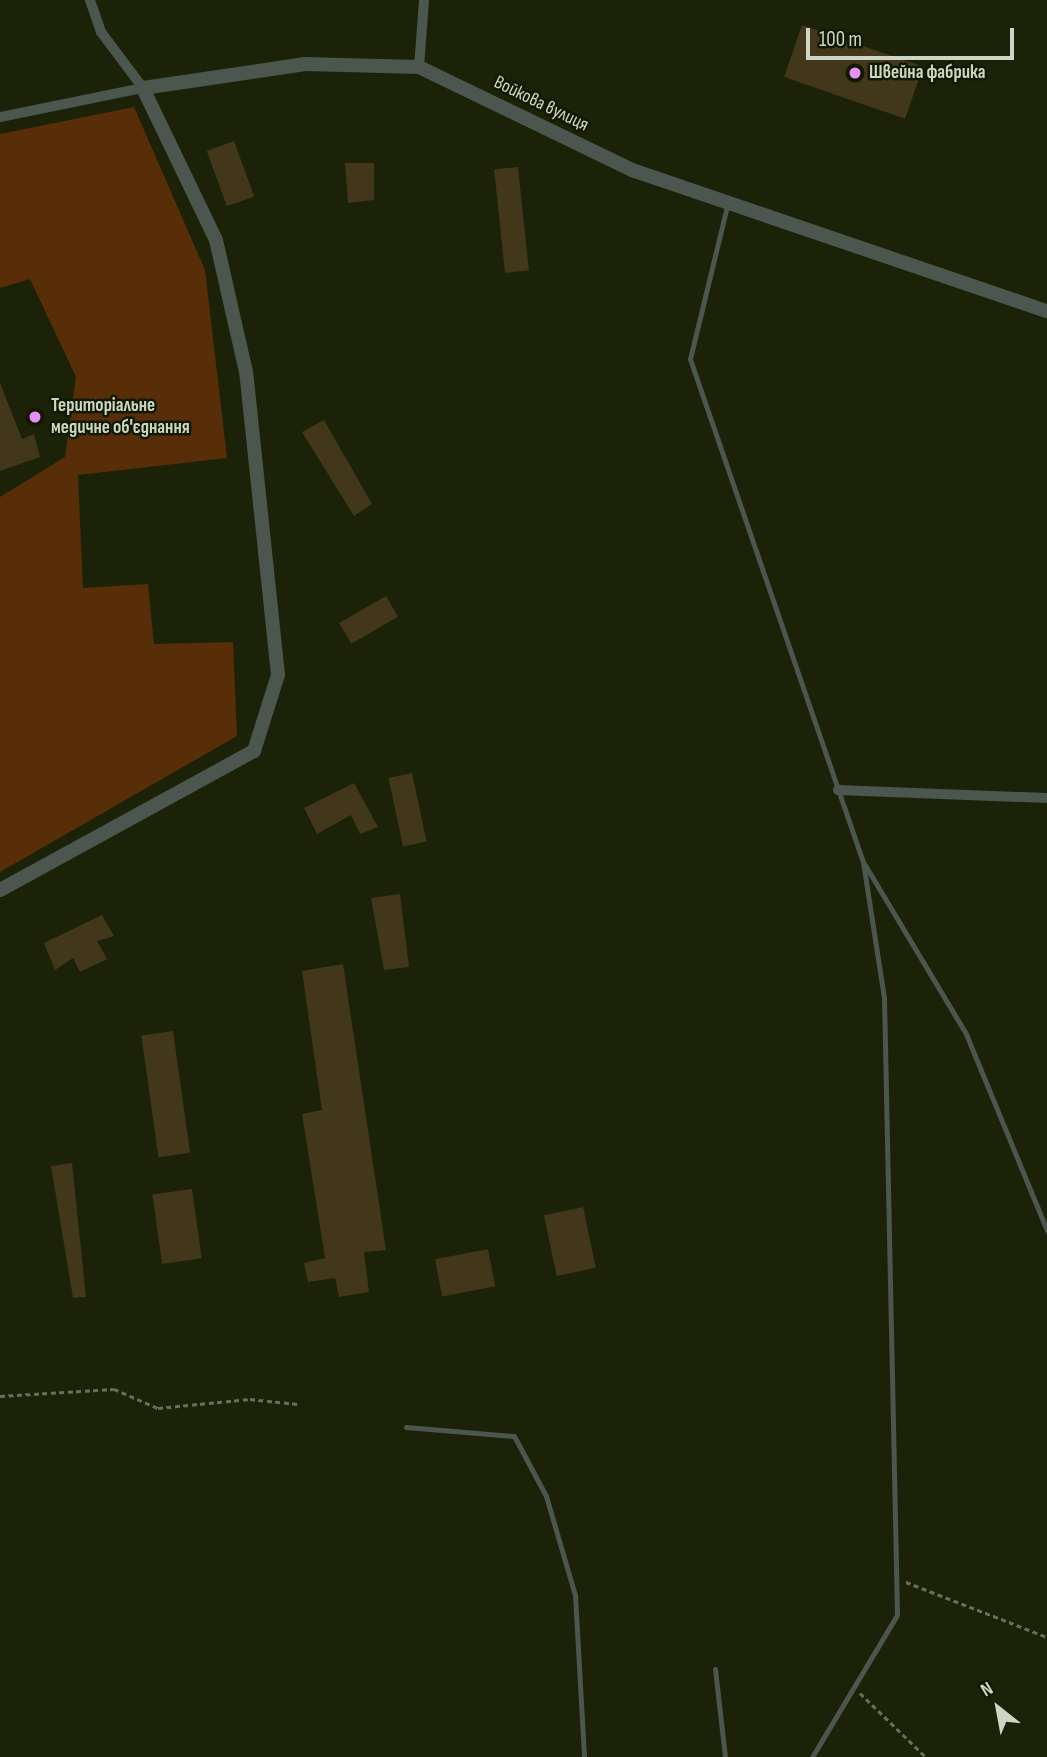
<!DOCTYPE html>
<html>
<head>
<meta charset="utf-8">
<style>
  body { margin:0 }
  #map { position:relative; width:1047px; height:1757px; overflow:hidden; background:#1b2207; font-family:"Sofia Sans Condensed",sans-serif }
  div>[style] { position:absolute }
  .green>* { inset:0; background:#572e07 }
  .building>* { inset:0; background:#42371a; transform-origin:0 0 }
  .path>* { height:2.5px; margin-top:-1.25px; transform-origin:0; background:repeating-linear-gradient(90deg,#686f58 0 5px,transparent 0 8.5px) }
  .service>* { height:5px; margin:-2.5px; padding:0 2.5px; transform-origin:2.5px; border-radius:2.5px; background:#4a564e }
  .minor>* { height:10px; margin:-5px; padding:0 5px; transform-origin:5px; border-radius:5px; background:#4a564e }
  .tertiary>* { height:14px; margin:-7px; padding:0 7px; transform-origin:7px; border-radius:7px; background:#4a564e }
  .dots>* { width:19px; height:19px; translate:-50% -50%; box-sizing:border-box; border:4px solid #121901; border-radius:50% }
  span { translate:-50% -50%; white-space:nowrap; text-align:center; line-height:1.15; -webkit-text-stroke:5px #121901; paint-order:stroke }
  .poi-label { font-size:19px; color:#cfd5c4; font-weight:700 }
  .left { translate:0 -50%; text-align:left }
  .street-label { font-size:19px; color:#cfd5c4 }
  .north { position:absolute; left:963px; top:1673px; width:70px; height:70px; -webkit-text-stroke:5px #121901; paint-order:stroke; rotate:329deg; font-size:19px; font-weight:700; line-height:28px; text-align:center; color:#cfd5c4 }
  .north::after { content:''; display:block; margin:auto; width:24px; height:32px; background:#cfd5c4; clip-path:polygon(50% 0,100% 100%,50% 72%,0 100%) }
  .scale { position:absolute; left:806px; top:28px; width:208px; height:32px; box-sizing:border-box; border:4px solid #cfd5c4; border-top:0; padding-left:9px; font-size:21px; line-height:24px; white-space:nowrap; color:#cfd5c4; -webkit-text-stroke:5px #121901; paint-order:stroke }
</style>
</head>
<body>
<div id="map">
  <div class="green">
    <div style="clip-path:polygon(134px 107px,205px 270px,227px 458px,78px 475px,83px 588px,148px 584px,154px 644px,233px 642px,237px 736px,0 872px,0 497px,65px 457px,76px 377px,30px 279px,0 288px,0 134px)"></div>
  </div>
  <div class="building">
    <div style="left:802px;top:25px;width:128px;height:55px;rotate:19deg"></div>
    <div style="left:234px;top:141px;width:59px;height:29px;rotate:70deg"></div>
    <div style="clip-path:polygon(345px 163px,374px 163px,374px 200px,348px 203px)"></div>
    <div style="left:518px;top:167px;width:104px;height:24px;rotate:84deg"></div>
    <div style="clip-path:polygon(0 383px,22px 439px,34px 434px,40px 457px,0 471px)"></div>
    <div style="clip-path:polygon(324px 420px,372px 504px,354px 516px,302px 432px)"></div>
    <div style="left:386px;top:596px;width:24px;height:54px;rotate:60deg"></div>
    <div style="left:412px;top:773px;width:70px;height:24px;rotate:78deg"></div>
    <div style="clip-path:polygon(354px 783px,378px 827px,360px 834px,351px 815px,317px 834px,304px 808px)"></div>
    <div style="clip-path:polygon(400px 894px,409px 967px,384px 970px,371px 898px)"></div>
    <div style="clip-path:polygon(102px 915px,114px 936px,97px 941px,107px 959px,80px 972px,73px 958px,55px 970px,44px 943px)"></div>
    <div style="clip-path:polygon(343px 964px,386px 1250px,364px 1252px,369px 1292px,339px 1297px,335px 1278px,308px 1282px,304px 1263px,325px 1258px,302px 1114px,322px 1110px,302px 971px)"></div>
    <div style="left:173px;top:1031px;width:123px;height:32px;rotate:82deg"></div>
    <div style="clip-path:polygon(72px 1163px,86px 1297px,73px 1298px,51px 1166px)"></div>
    <div style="left:192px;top:1189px;width:70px;height:40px;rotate:82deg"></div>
    <div style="left:583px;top:1207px;width:62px;height:40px;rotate:78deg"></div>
    <div style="left:488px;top:1249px;width:38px;height:54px;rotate:79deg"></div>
  </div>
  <div class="path">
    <div style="left:0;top:1396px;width:114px;rotate:-3.5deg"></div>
    <div style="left:114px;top:1389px;width:48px;rotate:23.4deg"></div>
    <div style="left:158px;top:1408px;width:92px;rotate:-5.6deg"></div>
    <div style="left:250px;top:1399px;width:48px;rotate:5.9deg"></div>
    <div style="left:906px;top:1582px;width:151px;rotate:21.3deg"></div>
    <div style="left:860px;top:1693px;width:92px;rotate:44.1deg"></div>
  </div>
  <div class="service">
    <div style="left:727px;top:206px;width:157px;rotate:103.6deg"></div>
    <div style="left:690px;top:359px;width:532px;rotate:71.02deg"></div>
    <div style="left:863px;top:862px;width:138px;rotate:81.2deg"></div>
    <div style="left:884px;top:998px;width:617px;rotate:88.79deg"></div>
    <div style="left:897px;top:1615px;width:165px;rotate:120.9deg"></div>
    <div style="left:865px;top:865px;width:197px;rotate:59.1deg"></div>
    <div style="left:966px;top:1034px;width:213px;rotate:67.6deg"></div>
    <div style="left:406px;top:1427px;width:108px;rotate:4.8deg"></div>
    <div style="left:514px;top:1436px;width:68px;rotate:61.9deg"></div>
    <div style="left:546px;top:1496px;width:103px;rotate:73.7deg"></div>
    <div style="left:575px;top:1595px;width:162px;rotate:86.8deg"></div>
    <div style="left:715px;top:1669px;width:89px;rotate:83.5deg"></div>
  </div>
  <div class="minor">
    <div style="left:419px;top:67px;width:67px;rotate:-85.7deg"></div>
    <div style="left:0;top:117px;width:146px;rotate:-11.5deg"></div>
    <div style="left:143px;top:88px;width:70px;rotate:-126.9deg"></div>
    <div style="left:101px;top:32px;width:34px;rotate:-109deg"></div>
    <div style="left:838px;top:790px;width:209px;rotate:2.2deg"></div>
  </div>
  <div class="tertiary">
    <div style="left:0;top:890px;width:290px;rotate:-28.7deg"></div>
    <div style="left:254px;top:751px;width:80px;rotate:-72.5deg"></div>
    <div style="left:278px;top:675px;width:305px;rotate:-96deg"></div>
    <div style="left:246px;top:372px;width:135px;rotate:-102.8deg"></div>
    <div style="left:216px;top:240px;width:169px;rotate:-115.7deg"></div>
    <div style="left:143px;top:88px;width:164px;rotate:-8.4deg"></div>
    <div style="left:305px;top:64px;width:114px;rotate:1.5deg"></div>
    <div style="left:419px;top:67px;width:237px;rotate:25.8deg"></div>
    <div style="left:632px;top:170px;width:438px;rotate:18.8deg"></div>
  </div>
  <div class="dots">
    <div style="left:855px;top:73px;background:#e98efe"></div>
    <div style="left:35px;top:417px;background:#e98efe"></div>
  </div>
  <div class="poi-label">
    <span class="left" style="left:869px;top:73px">Швейна фабрика</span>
    <span class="left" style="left:51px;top:417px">Територіальне<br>медичне об'єднання</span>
  </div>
  <div class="street-label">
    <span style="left:541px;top:104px;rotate:26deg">Войкова вулиця</span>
  </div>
  <div class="north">N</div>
  <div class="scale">100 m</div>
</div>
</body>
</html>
